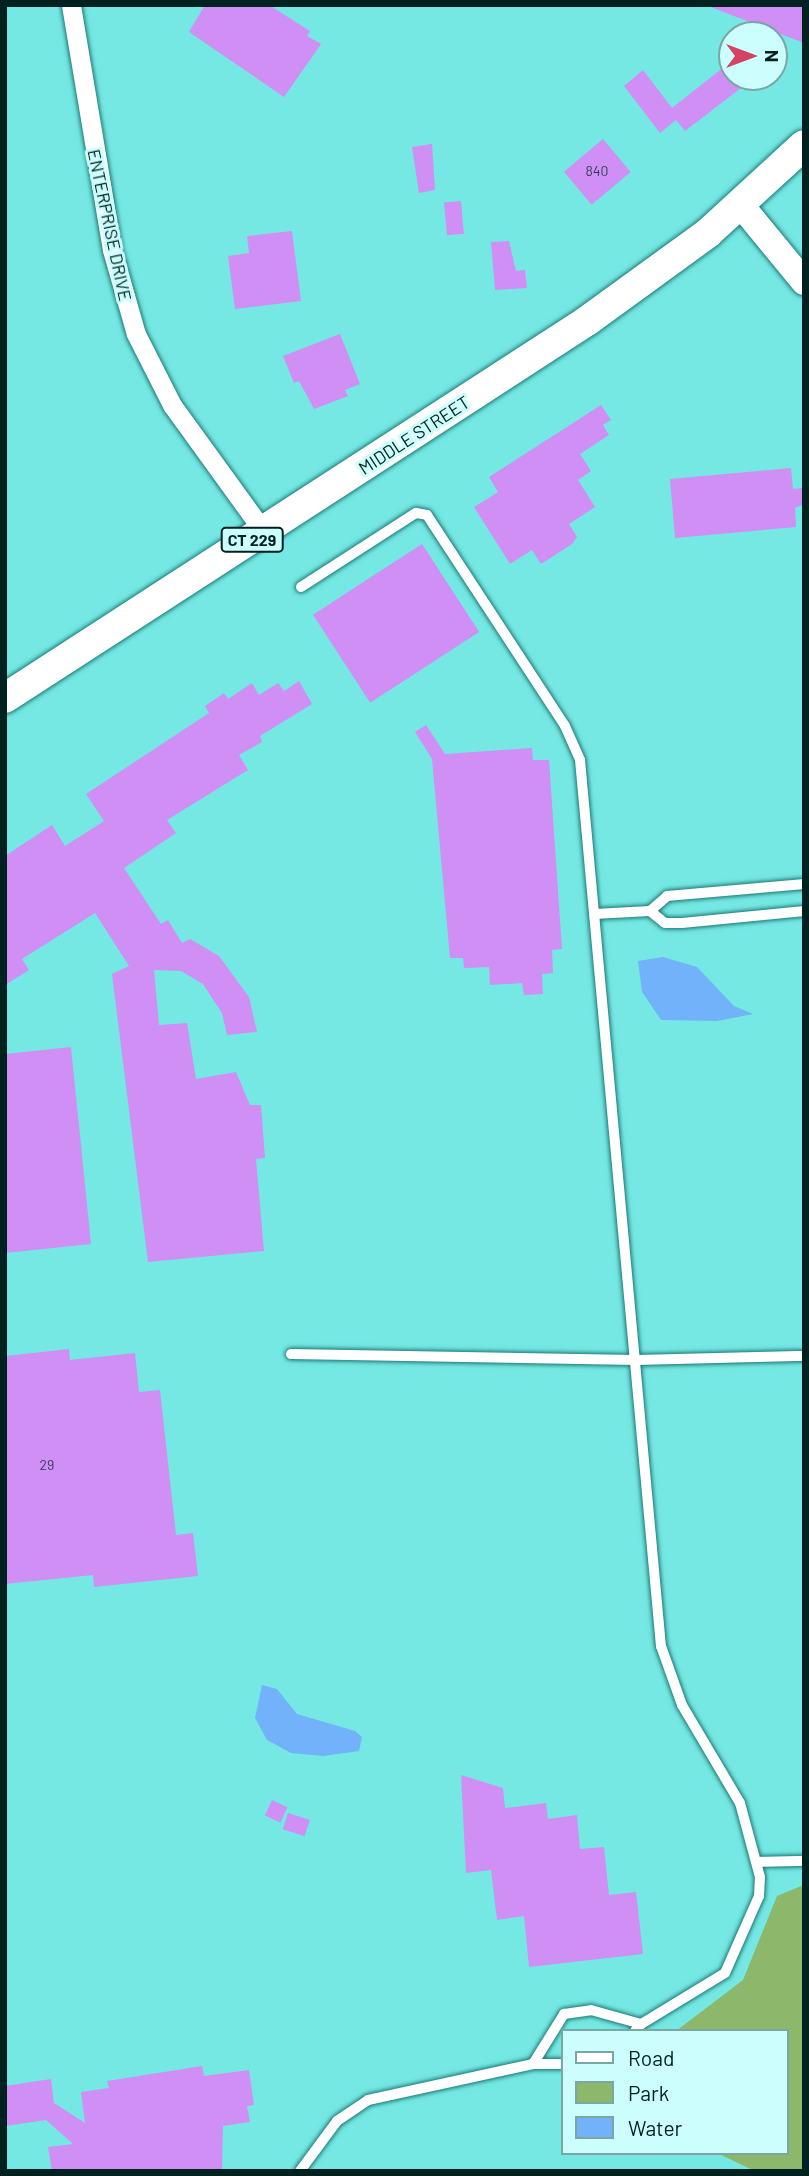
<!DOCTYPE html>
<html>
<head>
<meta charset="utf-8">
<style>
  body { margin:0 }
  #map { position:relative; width:809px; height:2176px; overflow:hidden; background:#76e8e3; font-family:Barlow,sans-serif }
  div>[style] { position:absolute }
  .green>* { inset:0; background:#8db76b }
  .water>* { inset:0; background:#71b2fa }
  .building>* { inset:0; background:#cf8ff4; transform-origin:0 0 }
  .roads { filter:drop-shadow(0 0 2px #1b7a77) drop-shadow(0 0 2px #1b7a77) }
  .lane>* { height:10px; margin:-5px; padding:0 5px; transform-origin:5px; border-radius:5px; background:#fff }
  .street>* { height:19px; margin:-9.5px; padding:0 9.5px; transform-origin:9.5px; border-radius:9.5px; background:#fff }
  .secondary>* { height:26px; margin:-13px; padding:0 13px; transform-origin:13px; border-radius:13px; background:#fff }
  .primary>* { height:30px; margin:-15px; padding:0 15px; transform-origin:15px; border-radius:15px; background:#fff }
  span { translate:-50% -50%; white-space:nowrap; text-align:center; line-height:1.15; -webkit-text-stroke:6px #cbfefc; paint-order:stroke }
  .number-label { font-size:14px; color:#343c55 }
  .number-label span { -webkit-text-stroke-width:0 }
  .shield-label span { padding:2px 5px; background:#cbfefc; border:2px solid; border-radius:5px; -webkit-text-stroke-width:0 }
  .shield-label { font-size:16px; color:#002120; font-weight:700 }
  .street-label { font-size:18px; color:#002120 }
  .frame { position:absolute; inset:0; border:7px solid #002120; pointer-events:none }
  .legend { position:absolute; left:561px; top:2029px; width:228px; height:126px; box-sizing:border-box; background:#cbfefc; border:2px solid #7aa6a4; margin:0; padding:9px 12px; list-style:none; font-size:21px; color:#002120 }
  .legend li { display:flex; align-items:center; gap:14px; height:35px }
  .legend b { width:35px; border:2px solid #7aa6a4 }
  .north { position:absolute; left:718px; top:21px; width:70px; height:70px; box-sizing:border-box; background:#cbfefc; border:2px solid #7aa6a4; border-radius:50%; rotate:90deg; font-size:19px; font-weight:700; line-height:28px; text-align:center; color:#002120 }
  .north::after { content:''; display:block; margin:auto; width:24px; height:32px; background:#d44462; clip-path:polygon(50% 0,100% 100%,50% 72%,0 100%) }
</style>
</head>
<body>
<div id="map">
  <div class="green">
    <div style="clip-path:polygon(804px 1885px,804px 2171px,755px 2171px,717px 2153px,786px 2153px,786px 2031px,676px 2031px,743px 1980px,777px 1896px)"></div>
  </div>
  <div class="water">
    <div style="clip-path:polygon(663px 957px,697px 967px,734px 1006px,753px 1014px,717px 1021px,661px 1020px,642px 992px,638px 961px)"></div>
    <div style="clip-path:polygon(262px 1685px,277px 1689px,297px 1714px,355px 1731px,362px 1737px,359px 1751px,323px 1756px,291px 1753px,267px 1740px,255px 1718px)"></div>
  </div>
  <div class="building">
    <div style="clip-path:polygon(205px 5px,269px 5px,310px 31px,307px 36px,321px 44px,284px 97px,189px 32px)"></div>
    <div style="clip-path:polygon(804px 5px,804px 43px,708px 6px,708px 5px)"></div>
    <div style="clip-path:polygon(724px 67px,741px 88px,685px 131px,676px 120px,660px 133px,624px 86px,643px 70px,672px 108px)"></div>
    <div style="left:603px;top:139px;width:43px;height:51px;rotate:50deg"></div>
    <div style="clip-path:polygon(432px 144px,435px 190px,419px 193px,412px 147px)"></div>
    <div style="left:461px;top:201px;width:33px;height:17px;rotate:85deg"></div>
    <div style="clip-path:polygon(292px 231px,301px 301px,235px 309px,228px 256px,249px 253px,247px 236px)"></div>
    <div style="clip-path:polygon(509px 241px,516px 271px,525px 270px,527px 288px,495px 290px,491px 242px)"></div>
    <div style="clip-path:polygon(340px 334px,360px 384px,345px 390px,348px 396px,314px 409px,299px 381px,294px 383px,283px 356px)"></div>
    <div style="clip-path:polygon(601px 405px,611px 420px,603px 425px,609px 435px,580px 454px,591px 471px,578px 480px,595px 507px,569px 524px,577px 537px,572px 544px,541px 564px,532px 550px,510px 564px,474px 507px,498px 492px,489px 477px)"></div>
    <div style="clip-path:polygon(791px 468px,793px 489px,802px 488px,804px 504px,795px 508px,796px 527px,675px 538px,670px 479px)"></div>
    <div style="left:422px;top:544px;width:105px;height:130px;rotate:57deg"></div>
    <div style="clip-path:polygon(299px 681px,312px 704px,260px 736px,262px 742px,239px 755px,248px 770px,167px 820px,176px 833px,124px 868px,161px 924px,168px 920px,182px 943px,190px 939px,219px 956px,249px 997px,257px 1032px,227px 1035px,222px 1013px,203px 984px,181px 971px,154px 970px,159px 1025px,187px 1023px,196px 1079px,236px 1072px,250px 1105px,261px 1105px,265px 1158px,256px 1159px,264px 1251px,148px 1262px,112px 974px,129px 966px,95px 913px,22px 959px,29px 970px,5px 985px,5px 856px,52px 825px,65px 846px,104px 821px,86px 794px,209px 713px,205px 706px,224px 693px,228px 699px,252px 683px,259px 695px,278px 683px,284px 691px)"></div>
    <div style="clip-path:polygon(426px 725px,445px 754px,532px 748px,533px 760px,549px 760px,562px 949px,552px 950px,553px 973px,542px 974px,543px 994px,524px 995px,522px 983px,490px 985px,489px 967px,464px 968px,463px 958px,450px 958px,432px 759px,415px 732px)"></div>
    <div style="clip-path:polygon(71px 1047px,91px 1244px,5px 1253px,5px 1054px)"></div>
    <div style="clip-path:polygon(69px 1349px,70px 1360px,135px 1353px,139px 1392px,160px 1390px,176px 1535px,193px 1533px,198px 1576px,94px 1587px,93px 1575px,5px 1584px,5px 1356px)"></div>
    <div style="clip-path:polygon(461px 1775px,503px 1788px,505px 1808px,546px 1803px,548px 1819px,577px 1815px,580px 1849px,604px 1847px,609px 1895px,636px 1892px,643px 1954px,529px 1967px,524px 1916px,497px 1920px,491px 1870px,466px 1873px)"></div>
    <div style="left:272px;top:1800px;width:17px;height:17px;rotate:25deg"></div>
    <div style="left:288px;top:1813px;width:23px;height:17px;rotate:18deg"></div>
    <div style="clip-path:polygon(202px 2066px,204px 2076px,249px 2070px,254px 2105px,247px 2106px,250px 2122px,223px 2126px,222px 2171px,52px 2171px,48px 2147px,73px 2144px,46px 2120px,5px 2126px,5px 2086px,51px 2079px,54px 2103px,85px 2123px,81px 2092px,109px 2088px,107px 2081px)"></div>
  </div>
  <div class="roads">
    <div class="lane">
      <div style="left:301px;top:587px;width:137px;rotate:-32.8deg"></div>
      <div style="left:416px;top:513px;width:11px;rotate:10deg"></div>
      <div style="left:427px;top:515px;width:252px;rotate:56.8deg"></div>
      <div style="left:565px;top:726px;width:37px;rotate:66deg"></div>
      <div style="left:580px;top:760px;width:890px;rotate:84.78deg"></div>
      <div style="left:661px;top:1646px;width:63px;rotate:70.4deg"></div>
      <div style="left:682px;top:1705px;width:114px;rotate:59.4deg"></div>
      <div style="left:740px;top:1803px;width:77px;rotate:74.9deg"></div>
      <div style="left:760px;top:1877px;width:19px;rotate:93deg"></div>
      <div style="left:759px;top:1896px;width:84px;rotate:113.8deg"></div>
      <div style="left:725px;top:1973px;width:98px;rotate:148.7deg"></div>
      <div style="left:650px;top:911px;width:23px;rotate:-41deg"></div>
      <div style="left:667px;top:896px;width:138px;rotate:-5deg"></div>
      <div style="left:594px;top:914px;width:56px;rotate:-3.1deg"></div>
      <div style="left:650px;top:911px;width:19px;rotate:39deg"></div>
      <div style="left:665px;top:923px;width:17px"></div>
      <div style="left:682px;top:923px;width:123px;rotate:-5.6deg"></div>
      <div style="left:291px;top:1354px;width:345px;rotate:1deg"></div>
      <div style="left:636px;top:1360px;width:168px;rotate:-1.4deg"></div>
      <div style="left:759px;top:1862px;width:45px;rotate:-1.3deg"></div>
      <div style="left:533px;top:2064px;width:59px;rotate:-58.2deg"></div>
      <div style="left:564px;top:2014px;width:27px;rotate:-8deg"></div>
      <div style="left:591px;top:2010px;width:52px;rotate:15.6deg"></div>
      <div style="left:641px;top:2024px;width:9px;rotate:131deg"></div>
      <div style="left:300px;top:2171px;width:62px;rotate:-53.5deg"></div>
      <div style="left:337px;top:2121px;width:37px;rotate:-34deg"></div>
      <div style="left:368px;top:2100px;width:169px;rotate:-12.3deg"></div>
      <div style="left:533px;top:2064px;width:29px"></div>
    </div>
    <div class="street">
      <div style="left:71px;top:5px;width:248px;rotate:80.5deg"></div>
      <div style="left:112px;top:250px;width:87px;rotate:74.1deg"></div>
      <div style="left:136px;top:334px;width:80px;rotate:63.1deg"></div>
      <div style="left:172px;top:405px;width:157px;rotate:54.1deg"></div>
    </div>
    <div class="secondary">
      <div style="left:740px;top:204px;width:101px;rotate:50.6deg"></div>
    </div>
    <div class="primary">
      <div style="left:5px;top:698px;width:693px;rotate:-32.93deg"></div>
      <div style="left:587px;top:321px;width:150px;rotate:-36deg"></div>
      <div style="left:708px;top:233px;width:130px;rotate:-42.5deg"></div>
    </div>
  </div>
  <div class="number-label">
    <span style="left:597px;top:171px">840</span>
    <span style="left:47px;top:1465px">29</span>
  </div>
  <div class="shield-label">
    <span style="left:252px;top:540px">CT 229</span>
  </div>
  <div class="street-label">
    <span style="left:110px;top:225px;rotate:78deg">ENTERPRISE DRIVE</span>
    <span style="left:414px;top:435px;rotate:-33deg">MIDDLE STREET</span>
  </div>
  <div class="frame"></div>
  <ul class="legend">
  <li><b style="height:9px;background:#fff"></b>Road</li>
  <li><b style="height:19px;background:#8db76b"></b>Park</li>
  <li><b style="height:19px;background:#71b2fa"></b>Water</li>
  </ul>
  <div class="north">N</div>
</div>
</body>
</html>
